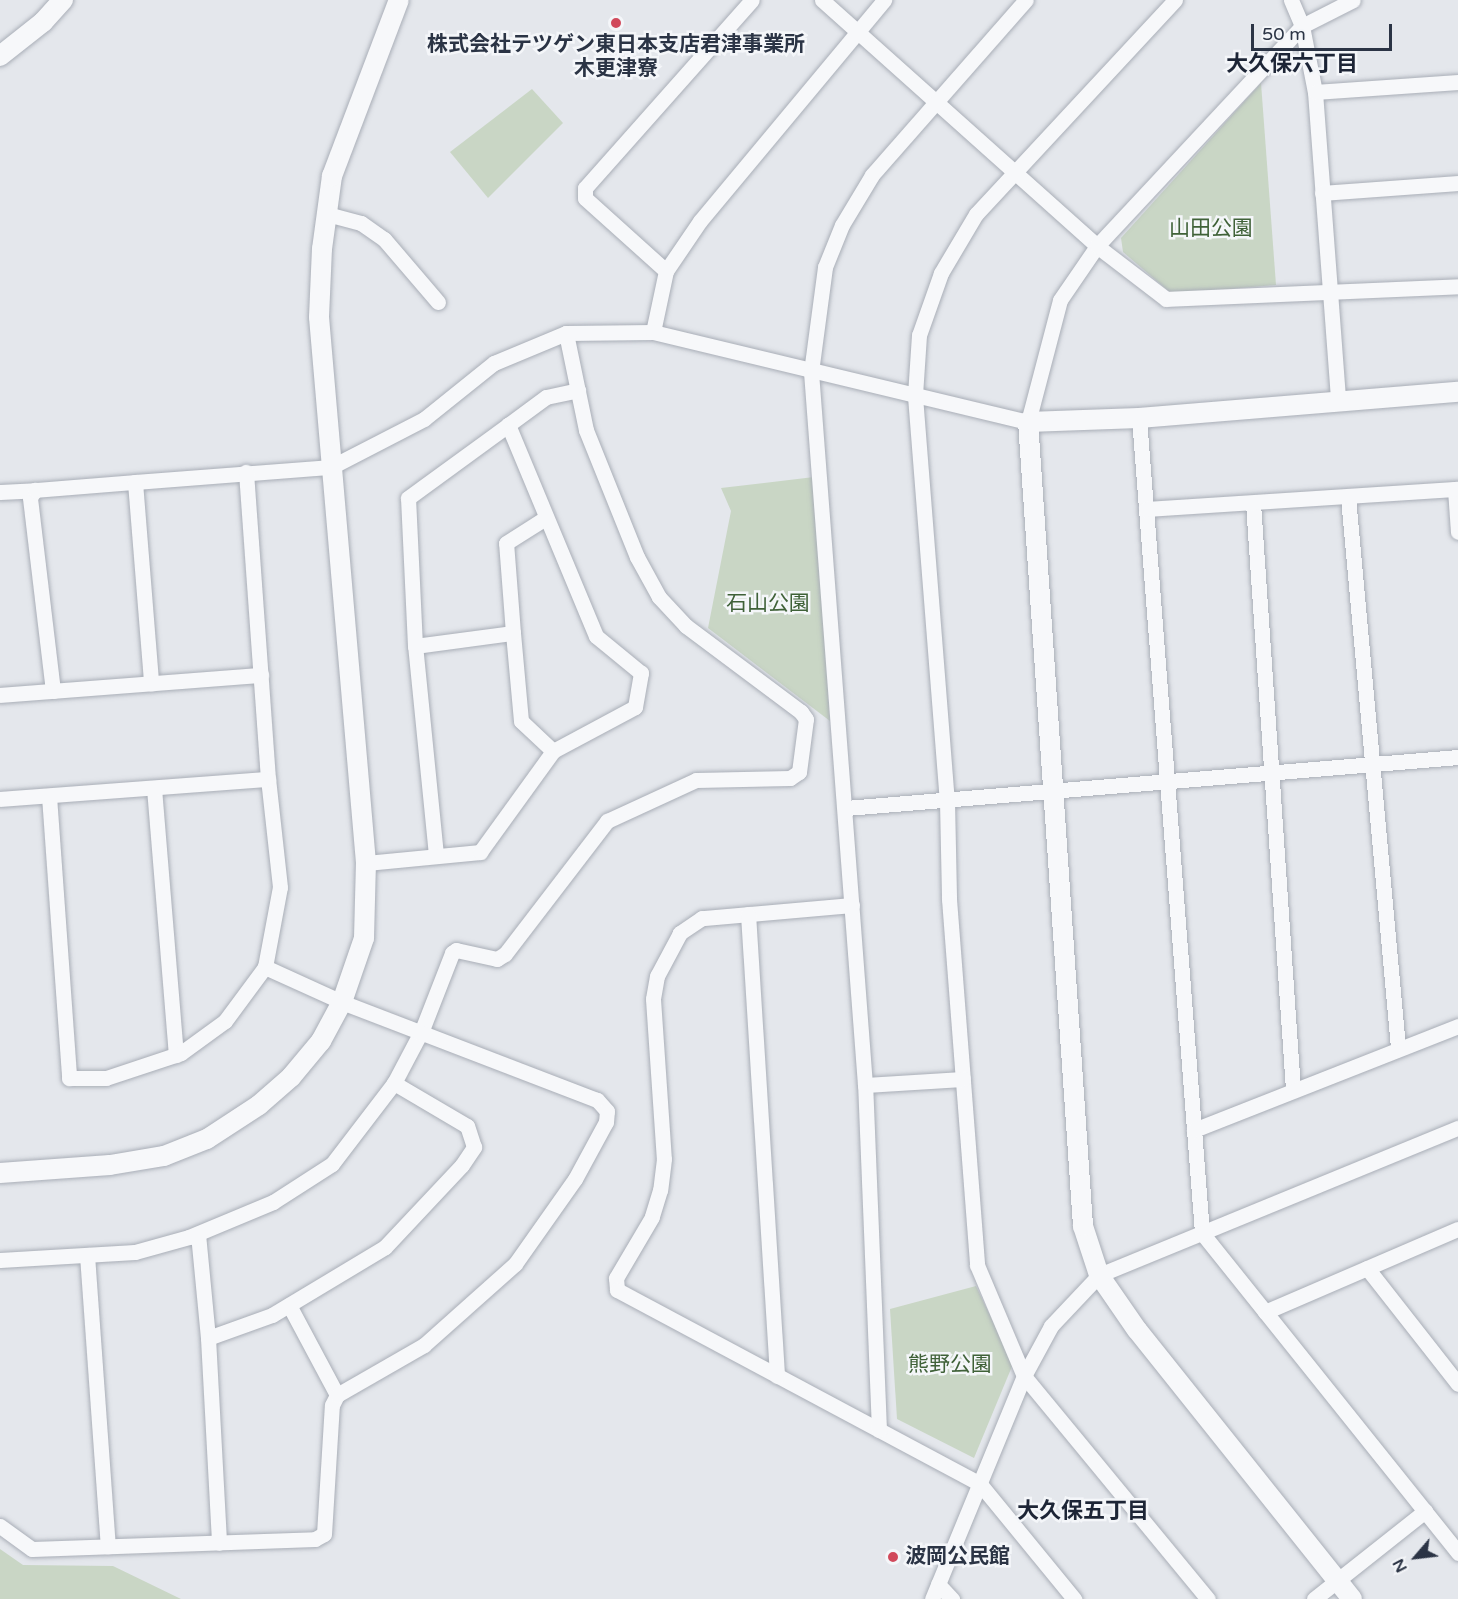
<!DOCTYPE html>
<html>
<head>
<meta charset="utf-8">
<style>
  body { margin:0 }
  #map { position:relative; width:1458px; height:1599px; overflow:hidden; background:#e4e7ec; font-family:"Varela Round","Noto Sans JP",sans-serif }
  div>[style] { position:absolute }
  .green>* { inset:0; background:#c9d6c5 }
  .roads { filter:drop-shadow(0 0 2px #a9aeb7) drop-shadow(0 0 2px #a9aeb7) }
  .minor>* { height:15px; margin:-7.5px; padding:0 7.5px; transform-origin:7.5px; border-radius:7.5px; background:#f7f8fa }
  .tertiary>* { height:20px; margin:-10px; padding:0 10px; transform-origin:10px; border-radius:10px; background:#f7f8fa }
  .dots>* { width:16px; height:16px; translate:-50% -50%; box-sizing:border-box; border:3px solid #f4f6f9; border-radius:50% }
  span { translate:-50% -50%; white-space:nowrap; text-align:center; line-height:1.15; -webkit-text-stroke:5px #f4f6f9; paint-order:stroke }
  .poi-label { font-size:21px; color:#2b3445; font-weight:700 }
  .left { translate:0 -50%; text-align:left }
  .park-label { font-size:21px; color:#3f6138 }
  .neighbourhood-label { font-size:22px; color:#1d2536; font-weight:700 }
  .north { position:absolute; left:1386px; top:1527px; width:60px; height:60px; -webkit-text-stroke:4px #f4f6f9; paint-order:stroke; rotate:242deg; font-size:16px; font-weight:700; line-height:24px; text-align:center; color:#2b3445 }
  .north::after { content:''; display:block; margin:auto; width:21px; height:27px; background:#2b3445; clip-path:polygon(50% 0,100% 100%,50% 72%,0 100%) }
  .scale { position:absolute; left:1251px; top:24px; width:141px; height:27px; box-sizing:border-box; border:3px solid #2b3445; border-top:0; padding-left:8px; font-size:18px; line-height:21px; white-space:nowrap; color:#2b3445; -webkit-text-stroke:4px #f4f6f9; paint-order:stroke }
</style>
</head>
<body>
<div id="map">
  <div class="green">
    <div style="clip-path:polygon(1261px 83px,1276px 285px,1172px 294px,1123px 252px,1121px 238px)"></div>
    <div style="clip-path:polygon(532px 89px,563px 123px,488px 198px,450px 152px)"></div>
    <div style="clip-path:polygon(814px 477px,830px 721px,708px 628px,731px 511px,721px 488px)"></div>
    <div style="clip-path:polygon(976px 1286px,1013px 1364px,974px 1458px,897px 1419px,890px 1309px)"></div>
    <div style="clip-path:polygon(0 1549px,23px 1565px,113px 1566px,181px 1599px,0 1599px)"></div>
  </div>
  <div class="roads">
    <div class="minor">
      <div style="left:822px;top:0;width:369px;rotate:41.8deg"></div>
      <div style="left:1097px;top:246px;width:87px;rotate:37.5deg"></div>
      <div style="left:1166px;top:299px;width:292px;rotate:-2.5deg"></div>
      <div style="left:1175px;top:0;width:292px;rotate:132.9deg"></div>
      <div style="left:976px;top:214px;width:69px;rotate:120.7deg"></div>
      <div style="left:941px;top:273px;width:66px;rotate:109.5deg"></div>
      <div style="left:919px;top:335px;width:61px;rotate:93.8deg"></div>
      <div style="left:915px;top:396px;width:406px;rotate:85.5deg"></div>
      <div style="left:947px;top:801px;width:98px;rotate:88.8deg"></div>
      <div style="left:949px;top:899px;width:367px;rotate:85.6deg"></div>
      <div style="left:977px;top:1265px;width:121px;rotate:67.1deg"></div>
      <div style="left:1024px;top:1376px;width:289px;rotate:50.5deg"></div>
      <div style="left:1291px;top:0;width:28px;rotate:67deg"></div>
      <div style="left:1302px;top:26px;width:67px;rotate:78.9deg"></div>
      <div style="left:1315px;top:92px;width:309px;rotate:85.7deg"></div>
      <div style="left:1315px;top:92px;width:143px;rotate:-4deg"></div>
      <div style="left:1322px;top:193px;width:136px;rotate:-4.2deg"></div>
      <div style="left:327px;top:214px;width:35px;rotate:15deg"></div>
      <div style="left:361px;top:223px;width:28px;rotate:35deg"></div>
      <div style="left:384px;top:239px;width:83px;rotate:49.4deg"></div>
      <div style="left:666px;top:271px;width:109px;rotate:-138deg"></div>
      <div style="left:585px;top:198px;width:10px;rotate:-90deg"></div>
      <div style="left:585px;top:188px;width:251px;rotate:-48.4deg"></div>
      <div style="left:653px;top:332px;width:62px;rotate:-78deg"></div>
      <div style="left:666px;top:271px;width:60px;rotate:-55.8deg"></div>
      <div style="left:700px;top:221px;width:288px;rotate:-50.2deg"></div>
      <div style="left:1139px;top:418px;width:817px;rotate:85.58deg"></div>
      <div style="left:1202px;top:1233px;width:410px;rotate:51.3deg"></div>
      <div style="left:135px;top:482px;width:197px;rotate:-4.4deg"></div>
      <div style="left:331px;top:467px;width:105px;rotate:-27.3deg"></div>
      <div style="left:424px;top:419px;width:90px;rotate:-38.7deg"></div>
      <div style="left:494px;top:363px;width:78px;rotate:-22.6deg"></div>
      <div style="left:566px;top:333px;width:87px;rotate:-0.7deg"></div>
      <div style="left:653px;top:332px;width:386px;rotate:13.5deg"></div>
      <div style="left:1028px;top:422px;width:126px;rotate:-75.3deg"></div>
      <div style="left:1060px;top:300px;width:65px;rotate:-55.6deg"></div>
      <div style="left:1097px;top:246px;width:301px;rotate:-47deg"></div>
      <div style="left:1302px;top:26px;width:57px;rotate:-27deg"></div>
      <div style="left:1455px;top:489px;width:43px;rotate:86deg"></div>
      <div style="left:0;top:492px;width:35px;rotate:-3deg"></div>
      <div style="left:1348px;top:497px;width:553px;rotate:84.81deg"></div>
      <div style="left:1253px;top:503px;width:588px;rotate:86.1deg"></div>
      <div style="left:1146px;top:509px;width:313px;rotate:-3.7deg"></div>
      <div style="left:513px;top:633px;width:88px;rotate:84.8deg"></div>
      <div style="left:521px;top:721px;width:44px;rotate:43.2deg"></div>
      <div style="left:415px;top:646px;width:99px;rotate:-7.6deg"></div>
      <div style="left:513px;top:633px;width:90px;rotate:-94.4deg"></div>
      <div style="left:506px;top:543px;width:45px;rotate:-32.3deg"></div>
      <div style="left:53px;top:691px;width:195px;rotate:-96.8deg"></div>
      <div style="left:30px;top:497px;width:9px;rotate:-54deg"></div>
      <div style="left:35px;top:490px;width:100px;rotate:-4.6deg"></div>
      <div style="left:135px;top:482px;width:202px;rotate:85.4deg"></div>
      <div style="left:0;top:695px;width:262px;rotate:-4.4deg"></div>
      <div style="left:154px;top:788px;width:268px;rotate:85.3deg"></div>
      <div style="left:49px;top:796px;width:283px;rotate:85.9deg"></div>
      <div style="left:69px;top:1078px;width:37px"></div>
      <div style="left:106px;top:1078px;width:79px;rotate:-18.4deg"></div>
      <div style="left:181px;top:1053px;width:54px;rotate:-36deg"></div>
      <div style="left:225px;top:1021px;width:67px;rotate:-53.5deg"></div>
      <div style="left:265px;top:967px;width:81px;rotate:-79.4deg"></div>
      <div style="left:280px;top:887px;width:109px;rotate:-96.3deg"></div>
      <div style="left:268px;top:779px;width:308px;rotate:-94.1deg"></div>
      <div style="left:0;top:799px;width:269px;rotate:-4.3deg"></div>
      <div style="left:846px;top:808px;width:614px;rotate:-4.76deg"></div>
      <div style="left:436px;top:855px;width:210px;rotate:-95.7deg"></div>
      <div style="left:415px;top:646px;width:148px;rotate:-92.7deg"></div>
      <div style="left:408px;top:498px;width:124px;rotate:-36.1deg"></div>
      <div style="left:366px;top:863px;width:115px;rotate:-5.5deg"></div>
      <div style="left:480px;top:852px;width:125px;rotate:-54.1deg"></div>
      <div style="left:553px;top:751px;width:93px;rotate:-28.2deg"></div>
      <div style="left:635px;top:707px;width:35px;rotate:-80deg"></div>
      <div style="left:641px;top:673px;width:58px;rotate:-140.6deg"></div>
      <div style="left:596px;top:636px;width:229px;rotate:-112.6deg"></div>
      <div style="left:508px;top:425px;width:47px;rotate:-36.4deg"></div>
      <div style="left:546px;top:397px;width:33px;rotate:-12deg"></div>
      <div style="left:852px;top:905px;width:151px;rotate:175deg"></div>
      <div style="left:702px;top:918px;width:27px;rotate:146deg"></div>
      <div style="left:680px;top:933px;width:49px;rotate:118.1deg"></div>
      <div style="left:657px;top:976px;width:23px;rotate:100deg"></div>
      <div style="left:653px;top:999px;width:160px;rotate:86.1deg"></div>
      <div style="left:664px;top:1159px;width:31px;rotate:97deg"></div>
      <div style="left:660px;top:1190px;width:28px;rotate:107deg"></div>
      <div style="left:652px;top:1217px;width:71px;rotate:120.5deg"></div>
      <div style="left:616px;top:1278px;width:12px;rotate:85deg"></div>
      <div style="left:617px;top:1290px;width:412px;rotate:28.1deg"></div>
      <div style="left:980px;top:1484px;width:149px;rotate:50.7deg"></div>
      <div style="left:748px;top:914px;width:463px;rotate:86.4deg"></div>
      <div style="left:865px;top:1085px;width:98px;rotate:-3.5deg"></div>
      <div style="left:1194px;top:1130px;width:284px;rotate:-21.5deg"></div>
      <div style="left:198px;top:1234px;width:104px;rotate:84.5deg"></div>
      <div style="left:208px;top:1338px;width:205px;rotate:86.9deg"></div>
      <div style="left:87px;top:1255px;width:292px;rotate:85.9deg"></div>
      <div style="left:0;top:1260px;width:135px;rotate:-3.4deg"></div>
      <div style="left:135px;top:1252px;width:56px;rotate:-15.5deg"></div>
      <div style="left:189px;top:1237px;width:91px;rotate:-22.6deg"></div>
      <div style="left:273px;top:1202px;width:70px;rotate:-32.8deg"></div>
      <div style="left:332px;top:1164px;width:102px;rotate:-52.6deg"></div>
      <div style="left:394px;top:1083px;width:60px;rotate:-62.2deg"></div>
      <div style="left:422px;top:1030px;width:83px;rotate:-68.7deg"></div>
      <div style="left:452px;top:953px;width:5px;rotate:-37deg"></div>
      <div style="left:456px;top:950px;width:42px;rotate:12.4deg"></div>
      <div style="left:497px;top:959px;width:9px;rotate:-32deg"></div>
      <div style="left:505px;top:954px;width:168px;rotate:-52.5deg"></div>
      <div style="left:607px;top:821px;width:98px;rotate:-24.7deg"></div>
      <div style="left:696px;top:780px;width:94px;rotate:-1.2deg"></div>
      <div style="left:790px;top:778px;width:11px;rotate:-34deg"></div>
      <div style="left:799px;top:772px;width:53px;rotate:-82.5deg"></div>
      <div style="left:806px;top:719px;width:9px;rotate:-126deg"></div>
      <div style="left:801px;top:712px;width:144px;rotate:-143.2deg"></div>
      <div style="left:686px;top:626px;width:40px;rotate:-133deg"></div>
      <div style="left:659px;top:597px;width:46px;rotate:-118.8deg"></div>
      <div style="left:637px;top:557px;width:137px;rotate:-111.9deg"></div>
      <div style="left:586px;top:430px;width:99px;rotate:-101.7deg"></div>
      <div style="left:1367px;top:1268px;width:147px;rotate:51.9deg"></div>
      <div style="left:289px;top:1305px;width:102px;rotate:61.9deg"></div>
      <div style="left:1265px;top:1312px;width:210px;rotate:-23.3deg"></div>
      <div style="left:208px;top:1338px;width:68px;rotate:-19.8deg"></div>
      <div style="left:272px;top:1315px;width:132px;rotate:-31deg"></div>
      <div style="left:385px;top:1247px;width:112px;rotate:-46.8deg"></div>
      <div style="left:462px;top:1165px;width:22px;rotate:-56deg"></div>
      <div style="left:474px;top:1147px;width:22px;rotate:-108deg"></div>
      <div style="left:467px;top:1126px;width:85px;rotate:-149.5deg"></div>
      <div style="left:879px;top:1430px;width:345px;rotate:-92.3deg"></div>
      <div style="left:865px;top:1085px;width:715px;rotate:-94.33deg"></div>
      <div style="left:811px;top:372px;width:106px;rotate:-82.4deg"></div>
      <div style="left:825px;top:267px;width:45px;rotate:-68deg"></div>
      <div style="left:842px;top:225px;width:58px;rotate:-59deg"></div>
      <div style="left:872px;top:175px;width:233px;rotate:-48.7deg"></div>
      <div style="left:0;top:1526px;width:39px;rotate:36deg"></div>
      <div style="left:32px;top:1549px;width:283px;rotate:-2deg"></div>
      <div style="left:315px;top:1539px;width:10px;rotate:-29deg"></div>
      <div style="left:324px;top:1534px;width:129px;rotate:-86.5deg"></div>
      <div style="left:332px;top:1405px;width:11px;rotate:-63deg"></div>
      <div style="left:337px;top:1395px;width:100px;rotate:-29.9deg"></div>
      <div style="left:424px;top:1345px;width:122px;rotate:-41.7deg"></div>
      <div style="left:515px;top:1264px;width:104px;rotate:-54.8deg"></div>
      <div style="left:575px;top:1179px;width:65px;rotate:-61.5deg"></div>
      <div style="left:606px;top:1122px;width:11px;rotate:-85deg"></div>
      <div style="left:607px;top:1111px;width:15px;rotate:-132deg"></div>
      <div style="left:597px;top:1100px;width:273px;rotate:-159deg"></div>
      <div style="left:342px;top:1002px;width:85px;rotate:-155.6deg"></div>
      <div style="left:938px;top:1584px;width:21px;rotate:47deg"></div>
      <div style="left:932px;top:1599px;width:241px;rotate:-67.6deg"></div>
      <div style="left:1024px;top:1376px;width:57px;rotate:-61.6deg"></div>
      <div style="left:1051px;top:1326px;width:70px;rotate:-46.7deg"></div>
      <div style="left:1099px;top:1275px;width:388px;rotate:-22.3deg"></div>
      <div style="left:1314px;top:1599px;width:142px;rotate:-38.4deg"></div>
    </div>
    <div class="tertiary">
      <div style="left:0;top:56px;width:55px;rotate:-38.3deg"></div>
      <div style="left:43px;top:22px;width:30px;rotate:-48deg"></div>
      <div style="left:0;top:1173px;width:110px;rotate:-4.2deg"></div>
      <div style="left:110px;top:1165px;width:55px;rotate:-9.5deg"></div>
      <div style="left:164px;top:1156px;width:46px;rotate:-21.6deg"></div>
      <div style="left:207px;top:1139px;width:62px;rotate:-33.2deg"></div>
      <div style="left:259px;top:1105px;width:43px;rotate:-41.2deg"></div>
      <div style="left:291px;top:1077px;width:47px;rotate:-50.2deg"></div>
      <div style="left:321px;top:1041px;width:44px;rotate:-61.7deg"></div>
      <div style="left:342px;top:1002px;width:68px;rotate:-71deg"></div>
      <div style="left:364px;top:938px;width:75px;rotate:-88.5deg"></div>
      <div style="left:366px;top:863px;width:548px;rotate:-94.92deg"></div>
      <div style="left:319px;top:317px;width:68px;rotate:-87.5deg"></div>
      <div style="left:322px;top:249px;width:74px;rotate:-82.2deg"></div>
      <div style="left:332px;top:176px;width:188px;rotate:-69.2deg"></div>
      <div style="left:1352px;top:1599px;width:344px;rotate:-128.6deg"></div>
      <div style="left:1137px;top:1330px;width:67px;rotate:-124.6deg"></div>
      <div style="left:1099px;top:1275px;width:52px;rotate:-108.1deg"></div>
      <div style="left:1083px;top:1226px;width:806px;rotate:-93.91deg"></div>
      <div style="left:1028px;top:422px;width:111px;rotate:-2.1deg"></div>
      <div style="left:1139px;top:418px;width:320px;rotate:-4.7deg"></div>
    </div>
  </div>
  <div class="dots">
    <div style="left:616px;top:23px;background:#d1495b"></div>
    <div style="left:893px;top:1557px;background:#d1495b"></div>
  </div>
  <div class="poi-label">
    <span style="left:616px;top:57px">株式会社テツゲン東日本支店君津事業所<br>木更津寮</span>
    <span class="left" style="left:905px;top:1557px">波岡公民館</span>
  </div>
  <div class="park-label">
    <span style="left:1211px;top:229px">山田公園</span>
    <span style="left:768px;top:604px">石山公園</span>
    <span style="left:950px;top:1365px">熊野公園</span>
  </div>
  <div class="neighbourhood-label">
    <span style="left:1292px;top:65px">大久保六丁目</span>
    <span style="left:1083px;top:1512px">大久保五丁目</span>
  </div>
  <div class="north">N</div>
  <div class="scale">50 m</div>
</div>
</body>
</html>
